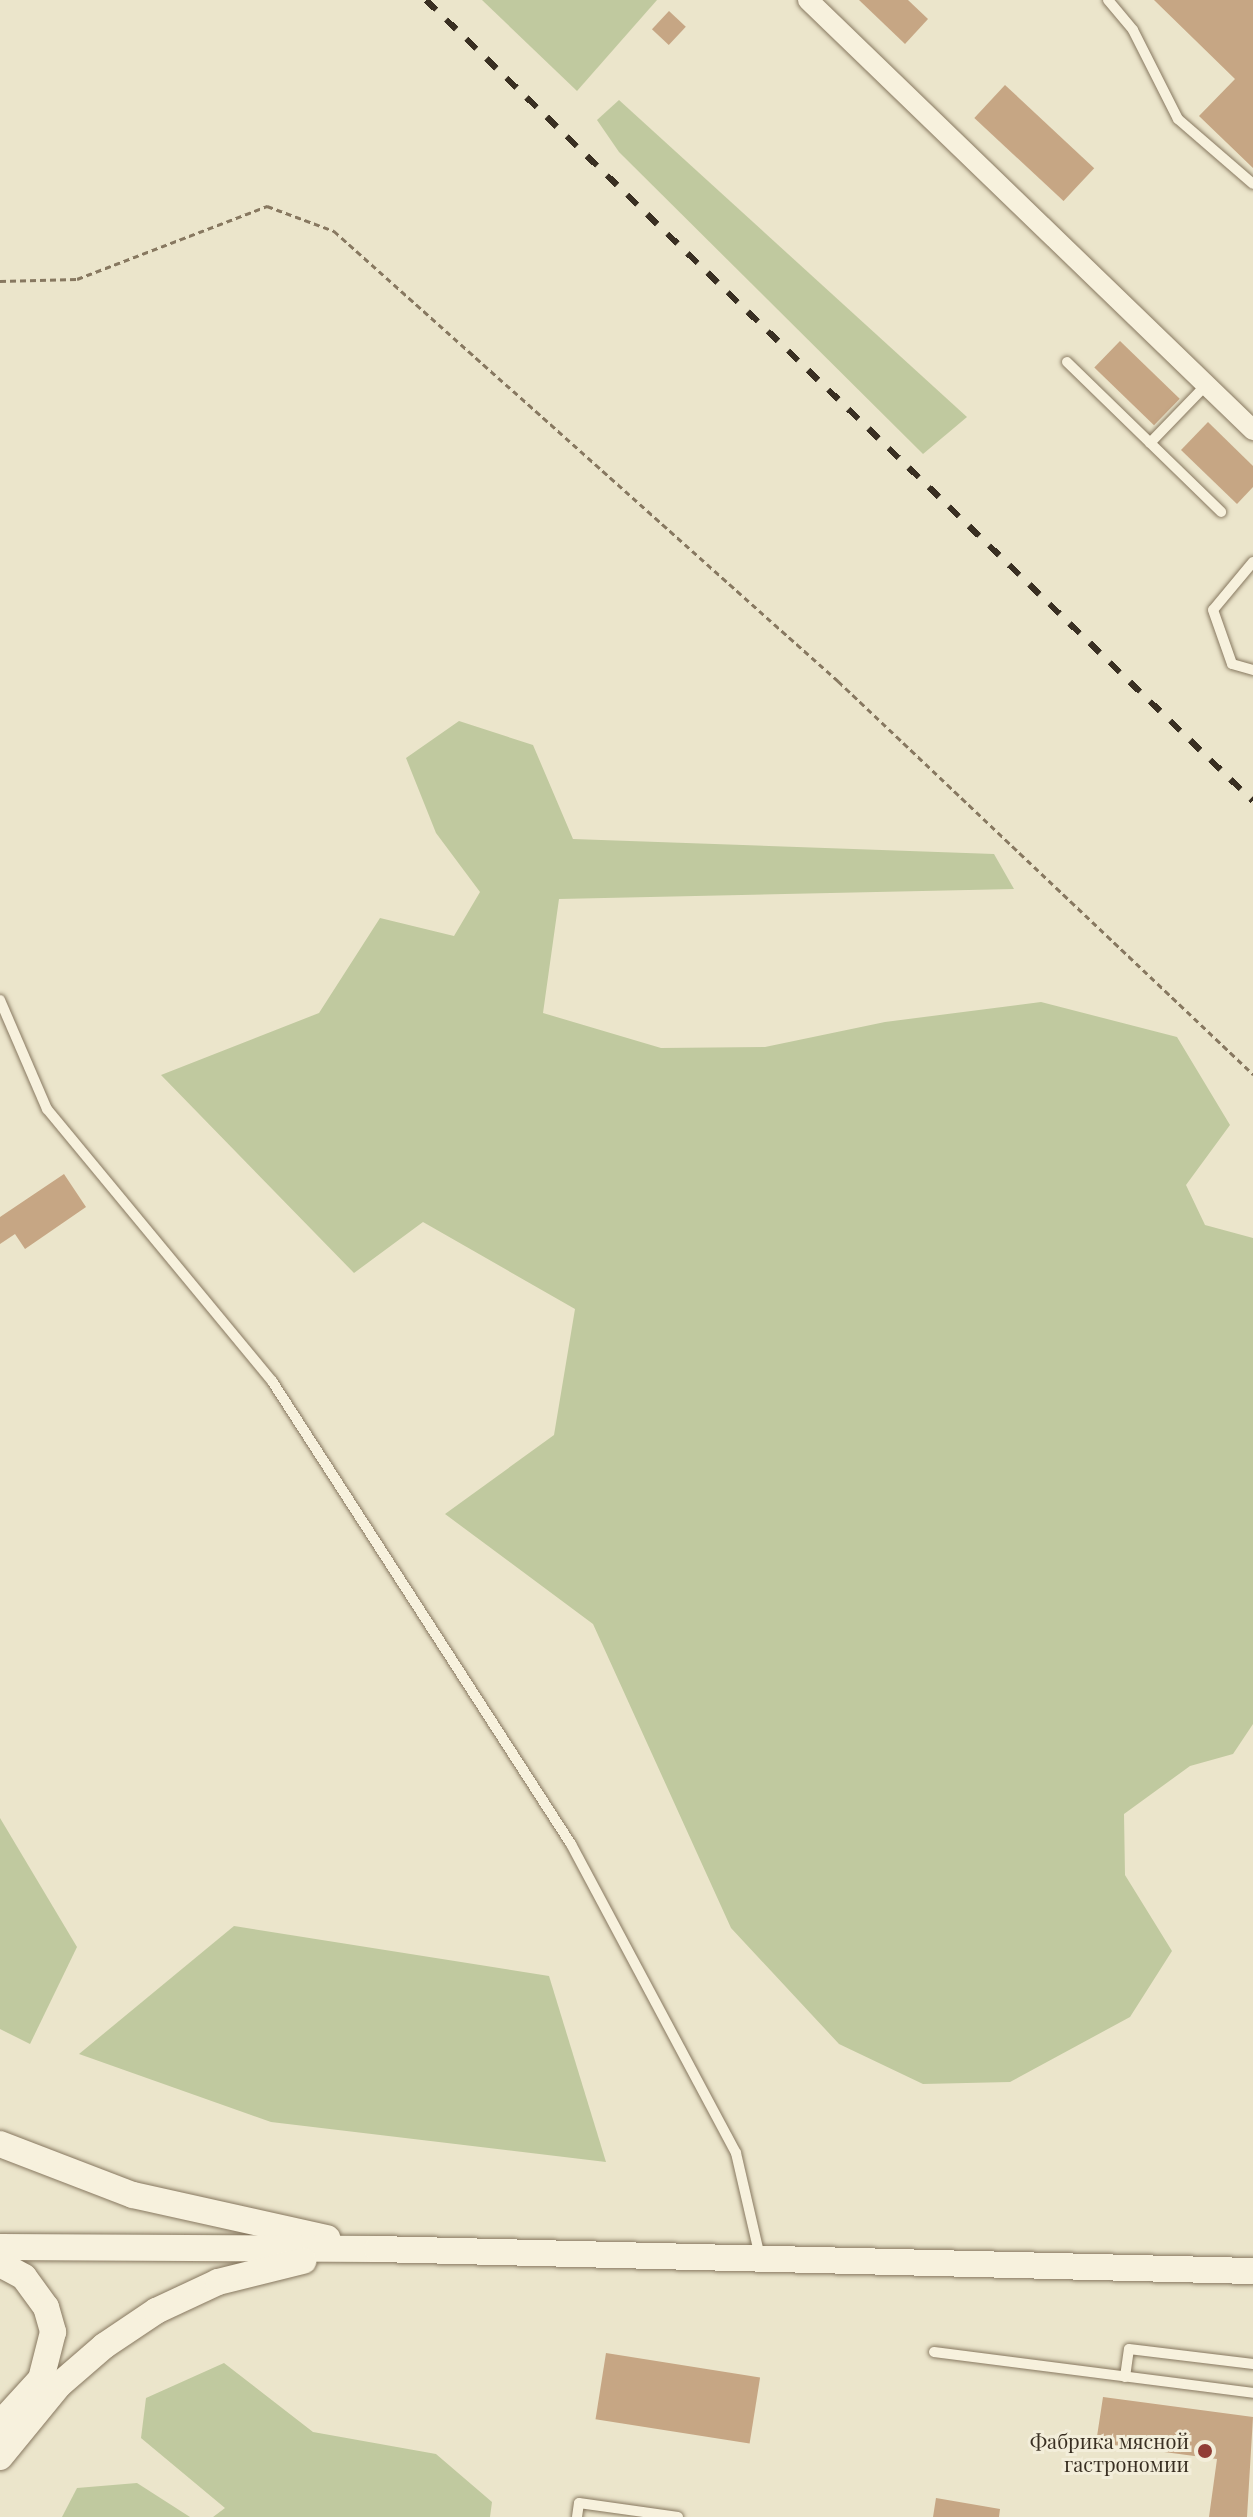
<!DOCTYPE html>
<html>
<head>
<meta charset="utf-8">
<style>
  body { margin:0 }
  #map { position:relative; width:1253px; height:2517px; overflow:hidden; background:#ebe5cb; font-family:"Playfair Display",serif }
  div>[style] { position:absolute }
  .green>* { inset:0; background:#c0c99f }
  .building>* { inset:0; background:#c6a684; transform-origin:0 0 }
  .path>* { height:3px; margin-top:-1.5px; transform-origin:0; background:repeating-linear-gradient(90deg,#877860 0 6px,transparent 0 10px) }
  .roads { filter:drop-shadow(0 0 2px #877860) drop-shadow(0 0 2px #877860) }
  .lane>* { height:10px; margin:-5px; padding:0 5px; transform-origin:5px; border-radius:5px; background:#f7f1dd }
  .street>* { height:20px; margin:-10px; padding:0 10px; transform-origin:10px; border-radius:10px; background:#f7f1dd }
  .secondary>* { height:26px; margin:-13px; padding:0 13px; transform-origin:13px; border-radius:13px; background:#f7f1dd }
  .rail>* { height:6px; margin-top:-3px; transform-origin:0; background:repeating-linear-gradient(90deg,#392f22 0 14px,transparent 0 28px) }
  .dots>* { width:22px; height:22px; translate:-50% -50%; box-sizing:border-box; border:4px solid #f3eeda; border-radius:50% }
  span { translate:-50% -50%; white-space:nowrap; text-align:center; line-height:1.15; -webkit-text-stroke:6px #f3eeda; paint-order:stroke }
  .poi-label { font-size:20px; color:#392f22 }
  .right { translate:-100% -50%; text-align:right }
</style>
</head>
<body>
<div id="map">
  <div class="green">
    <div style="clip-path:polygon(482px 0,657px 0,577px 91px)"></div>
    <div style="clip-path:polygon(619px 100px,967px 417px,923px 454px,619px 152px,597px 120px)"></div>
    <div style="clip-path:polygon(459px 721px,533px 745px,573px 839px,994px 854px,1014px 889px,559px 899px,543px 1013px,661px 1048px,765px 1047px,885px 1022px,1041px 1002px,1177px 1037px,1230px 1125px,1186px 1185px,1205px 1225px,1253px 1238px,1253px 1724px,1233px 1754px,1190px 1766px,1124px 1814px,1125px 1875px,1172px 1951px,1130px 2017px,1010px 2082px,923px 2084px,839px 2044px,731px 1928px,593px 1624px,445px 1514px,554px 1435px,575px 1309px,423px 1222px,354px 1273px,161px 1075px,319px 1013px,380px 918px,454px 936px,480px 892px,436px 833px,406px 758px)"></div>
    <div style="clip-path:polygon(0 1818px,77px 1947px,30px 2044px,0 2029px)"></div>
    <div style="clip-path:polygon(234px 1926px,549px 1976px,606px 2162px,271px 2122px,79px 2054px)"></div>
    <div style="clip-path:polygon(224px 2363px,313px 2432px,436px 2454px,492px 2502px,490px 2517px,213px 2517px,225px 2508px,141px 2438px,146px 2398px)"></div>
    <div style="clip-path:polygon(137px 2483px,190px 2517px,62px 2517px,77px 2488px)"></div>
  </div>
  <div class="building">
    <div style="clip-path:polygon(859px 0,908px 0,928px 19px,905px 44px)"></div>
    <div style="clip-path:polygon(1154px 0,1253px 0,1253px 168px,1199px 116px,1235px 79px)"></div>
    <div style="left:669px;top:11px;width:23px;height:25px;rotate:43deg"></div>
    <div style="left:1005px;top:85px;width:122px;height:45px;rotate:43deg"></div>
    <div style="left:1120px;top:341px;width:83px;height:37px;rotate:44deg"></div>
    <div style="clip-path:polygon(1208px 422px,1253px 466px,1253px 487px,1237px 504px,1181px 450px)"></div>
    <div style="clip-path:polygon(64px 1174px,86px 1207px,25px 1249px,15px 1234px,0 1244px,0 1217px)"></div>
    <div style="left:606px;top:2353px;width:156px;height:67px;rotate:9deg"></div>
    <div style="clip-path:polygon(1103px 2397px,1253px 2417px,1247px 2517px,1209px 2517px,1217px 2459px,1096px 2443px)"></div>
    <div style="clip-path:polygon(936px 2498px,1000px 2509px,999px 2517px,933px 2517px)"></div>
  </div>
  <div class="path">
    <div style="left:0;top:281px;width:77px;rotate:-1.5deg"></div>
    <div style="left:77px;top:279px;width:204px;rotate:-21deg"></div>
    <div style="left:267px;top:206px;width:72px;rotate:20.5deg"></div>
    <div style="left:334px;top:231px;width:676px;rotate:41.76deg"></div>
    <div style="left:838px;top:681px;width:572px;rotate:43.44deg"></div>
  </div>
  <div class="roads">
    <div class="lane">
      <div style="left:1108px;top:0;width:39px;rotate:50deg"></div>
      <div style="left:1133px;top:30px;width:100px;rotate:63.2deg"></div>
      <div style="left:1178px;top:119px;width:99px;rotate:40.9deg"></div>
      <div style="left:1067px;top:362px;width:215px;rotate:44.2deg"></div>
      <div style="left:1150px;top:443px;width:81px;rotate:-46deg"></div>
      <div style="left:1253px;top:562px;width:62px;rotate:129.8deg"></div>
      <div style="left:1213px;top:610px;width:57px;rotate:70.6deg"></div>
      <div style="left:1232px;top:664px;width:22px;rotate:16deg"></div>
      <div style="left:0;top:1000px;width:119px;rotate:66.7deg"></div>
      <div style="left:47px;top:1109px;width:353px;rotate:50.4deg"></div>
      <div style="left:272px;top:1381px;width:551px;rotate:57.15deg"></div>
      <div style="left:571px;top:1844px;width:350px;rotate:61.9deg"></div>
      <div style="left:736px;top:2153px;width:107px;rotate:77deg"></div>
      <div style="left:934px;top:2352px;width:322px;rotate:7.3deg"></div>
      <div style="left:1125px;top:2377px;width:28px;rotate:-82deg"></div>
      <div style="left:1129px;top:2349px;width:125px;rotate:6.9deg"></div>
      <div style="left:577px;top:2517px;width:14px;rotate:-82deg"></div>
      <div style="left:579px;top:2503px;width:100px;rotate:8deg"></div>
    </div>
    <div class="street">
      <div style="left:808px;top:0;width:619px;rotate:44.02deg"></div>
    </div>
    <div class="secondary">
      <div style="left:0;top:2144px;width:142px;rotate:21deg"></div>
      <div style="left:133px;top:2195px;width:199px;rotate:12.5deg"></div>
      <div style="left:0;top:2247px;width:377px;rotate:0.3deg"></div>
      <div style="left:377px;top:2249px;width:876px;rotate:1.44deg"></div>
      <div style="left:0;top:2264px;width:27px;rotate:28deg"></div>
      <div style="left:24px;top:2277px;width:37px;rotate:54deg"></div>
      <div style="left:46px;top:2307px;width:26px;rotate:74deg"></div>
      <div style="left:53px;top:2332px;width:49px;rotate:104.3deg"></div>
      <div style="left:41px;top:2379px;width:61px;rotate:132.3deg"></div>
      <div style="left:0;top:2457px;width:93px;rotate:-50.7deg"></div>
      <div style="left:59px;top:2385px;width:60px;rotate:-40.9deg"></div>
      <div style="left:104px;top:2346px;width:63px;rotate:-33.9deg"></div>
      <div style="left:156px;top:2311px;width:68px;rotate:-25.1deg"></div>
      <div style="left:218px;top:2282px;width:88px;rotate:-13.9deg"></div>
    </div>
  </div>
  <div class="rail">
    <div style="left:426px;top:0;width:1151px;rotate:44.09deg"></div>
  </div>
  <div class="dots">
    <div style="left:1205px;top:2451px;background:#913d35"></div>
  </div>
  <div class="poi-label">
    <span class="right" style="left:1189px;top:2452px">Фабрика мясной<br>гастрономии</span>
  </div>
</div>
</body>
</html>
